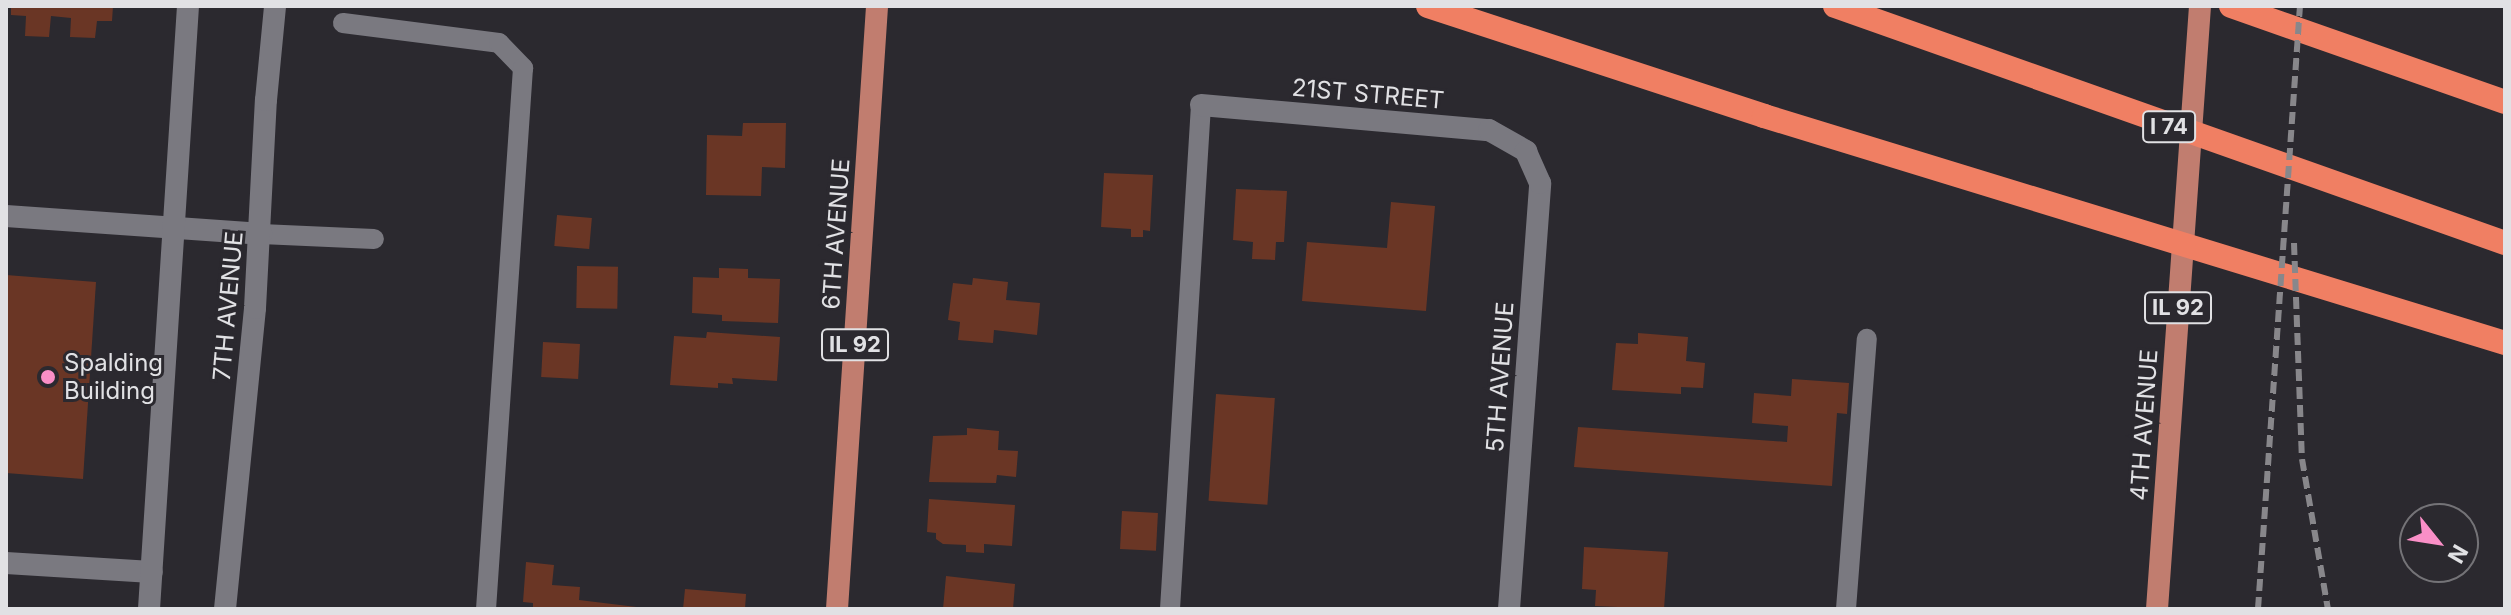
<!DOCTYPE html>
<html>
<head>
<meta charset="utf-8">
<style>
  body { margin:0 }
  #map { position:relative; width:2511px; height:615px; overflow:hidden; background:#2b292f; font-family:Inter,sans-serif }
  div>[style] { position:absolute }
  .building>* { inset:0; background:#6a3625; transform-origin:0 0 }
  .service>* { height:20px; margin:-10px; padding:0 10px; transform-origin:10px; border-radius:10px; background:#7a7980 }
  .minor>* { height:22px; margin:-11px; padding:0 11px; transform-origin:11px; border-radius:11px; background:#7a7980 }
  .tertiary>* { height:22px; margin:-11px; padding:0 11px; transform-origin:11px; border-radius:11px; background:#7a7980 }
  .secondary>* { height:22px; margin:-11px; padding:0 11px; transform-origin:11px; border-radius:11px; background:#7a7980 }
  .primary>* { height:22px; margin:-11px; padding:0 11px; transform-origin:11px; border-radius:11px; background:#c17d6f }
  .motorway>* { height:24px; margin:-12px; padding:0 12px; transform-origin:12px; border-radius:12px; background:#f07f63 }
  .rail>* { height:6px; margin-top:-3px; transform-origin:0; background:repeating-linear-gradient(90deg,#88878b 0 12px,transparent 0 18px) }
  .dots>* { width:22px; height:22px; translate:-50% -50%; box-sizing:border-box; border:4px solid #2b292f; border-radius:50% }
  span { translate:-50% -50%; white-space:nowrap; text-align:center; line-height:1.15; -webkit-text-stroke:6px #2b292f; paint-order:stroke }
  .shield-label span { padding:2px 6px; background:#2b292f; border:2px solid; border-radius:6px; -webkit-text-stroke-width:0 }
  .shield-label { font-size:22px; color:#e1e1e4; font-weight:700 }
  .street-label { font-size:24px; color:#e1e1e4 }
  .poi-label { font-size:24px; color:#e1e1e4 }
  .left { translate:0 -50%; text-align:left }
  .frame { position:absolute; inset:0; border:8px solid #e1e1e4; pointer-events:none }
  .north { position:absolute; left:2399px; top:503px; width:80px; height:80px; box-sizing:border-box; background:#2b292f; border:2px solid #747377; border-radius:50%; rotate:120deg; font-size:22px; font-weight:700; line-height:32px; text-align:center; color:#e1e1e4 }
  .north::after { content:''; display:block; margin:auto; width:28px; height:36px; background:#fa8fc7; clip-path:polygon(50% 0,100% 100%,50% 72%,0 100%) }
</style>
</head>
<body>
<div id="map">
  <div class="building">
    <div style="clip-path:polygon(11px 6px,113px 6px,112px 21px,97px 21px,95px 38px,70px 37px,71px 18px,51px 16px,49px 37px,25px 36px,26px 16px,11px 15px)"></div>
    <div style="clip-path:polygon(743px 123px,786px 123px,785px 168px,762px 167px,761px 196px,706px 195px,707px 135px,742px 136px)"></div>
    <div style="clip-path:polygon(1104px 173px,1153px 175px,1150px 231px,1143px 230px,1143px 237px,1131px 237px,1131px 229px,1101px 227px)"></div>
    <div style="clip-path:polygon(1236px 189px,1287px 191px,1284px 242px,1276px 242px,1275px 260px,1252px 259px,1253px 242px,1233px 240px)"></div>
    <div style="clip-path:polygon(1391px 202px,1435px 206px,1426px 311px,1302px 301px,1307px 242px,1387px 248px)"></div>
    <div style="left:557px;top:215px;width:35px;height:31px;rotate:5deg"></div>
    <div style="left:577px;top:266px;width:41px;height:42px;rotate:1deg"></div>
    <div style="clip-path:polygon(719px 268px,748px 269px,748px 278px,780px 279px,778px 323px,722px 321px,722px 315px,692px 313px,693px 277px,719px 278px)"></div>
    <div style="clip-path:polygon(6px 275px,96px 282px,83px 479px,6px 473px)"></div>
    <div style="clip-path:polygon(973px 278px,1008px 282px,1006px 300px,1040px 303px,1037px 335px,994px 330px,993px 343px,958px 340px,960px 322px,948px 320px,953px 283px,972px 285px)"></div>
    <div style="clip-path:polygon(707px 332px,780px 337px,777px 381px,732px 378px,733px 384px,718px 383px,718px 388px,670px 385px,674px 336px,706px 338px)"></div>
    <div style="clip-path:polygon(1638px 333px,1688px 337px,1686px 361px,1705px 363px,1703px 388px,1681px 387px,1681px 394px,1612px 390px,1616px 343px,1638px 344px)"></div>
    <div style="left:543px;top:342px;width:37px;height:35px;rotate:3deg"></div>
    <div style="clip-path:polygon(1792px 379px,1849px 383px,1847px 414px,1837px 413px,1832px 486px,1574px 467px,1578px 427px,1787px 442px,1788px 426px,1752px 423px,1754px 393px,1791px 396px)"></div>
    <div style="left:1216px;top:394px;width:59px;height:107px;rotate:4deg"></div>
    <div style="clip-path:polygon(967px 428px,999px 431px,998px 450px,1018px 451px,1016px 477px,997px 475px,996px 483px,929px 482px,933px 436px,967px 435px)"></div>
    <div style="clip-path:polygon(929px 499px,1015px 505px,1012px 546px,984px 544px,984px 553px,966px 552px,966px 545px,943px 544px,936px 539px,936px 533px,927px 532px)"></div>
    <div style="left:1122px;top:511px;width:36px;height:38px;rotate:3deg"></div>
    <div style="clip-path:polygon(1584px 547px,1668px 552px,1664px 609px,1595px 606px,1596px 590px,1582px 589px)"></div>
    <div style="clip-path:polygon(526px 562px,554px 565px,552px 585px,580px 587px,579px 600px,653px 609px,533px 609px,533px 603px,523px 602px)"></div>
    <div style="clip-path:polygon(946px 576px,1015px 584px,1013px 609px,943px 609px)"></div>
    <div style="clip-path:polygon(685px 589px,746px 594px,745px 609px,683px 609px)"></div>
  </div>
  <div class="service">
    <div style="left:343px;top:23px;width:157px;rotate:7.3deg"></div>
    <div style="left:499px;top:43px;width:35px;rotate:46deg"></div>
    <div style="left:523px;top:68px;width:542px;rotate:93.91deg"></div>
    <div style="left:261px;top:234px;width:113px;rotate:2.5deg"></div>
    <div style="left:1170px;top:609px;width:505px;rotate:-86.48deg"></div>
    <div style="left:1846px;top:609px;width:271px;rotate:-85.6deg"></div>
  </div>
  <div class="minor">
    <div style="left:1201px;top:105px;width:289px;rotate:5deg"></div>
    <div style="left:1489px;top:130px;width:43px;rotate:29.6deg"></div>
    <div style="left:6px;top:216px;width:256px;rotate:4deg"></div>
    <div style="left:6px;top:563px;width:146px;rotate:3.5deg"></div>
  </div>
  <div class="tertiary">
    <div style="left:1509px;top:609px;width:427px;rotate:-85.8deg"></div>
    <div style="left:1540px;top:183px;width:35px;rotate:-114deg"></div>
  </div>
  <div class="secondary">
    <div style="left:149px;top:609px;width:604px;rotate:-86.3deg"></div>
    <div style="left:225px;top:609px;width:302px;rotate:-84.3deg"></div>
    <div style="left:255px;top:308px;width:208px;rotate:-87deg"></div>
    <div style="left:266px;top:100px;width:94px;rotate:-84.5deg"></div>
  </div>
  <div class="primary">
    <div style="left:837px;top:609px;width:604px;rotate:-86.2deg"></div>
    <div style="left:2157px;top:609px;width:605px;rotate:-85.92deg"></div>
  </div>
  <div class="motorway">
    <div style="left:1428px;top:6px;width:354px;rotate:18.1deg"></div>
    <div style="left:1764px;top:116px;width:775px;rotate:17.03deg"></div>
    <div style="left:1835px;top:6px;width:711px;rotate:19.48deg"></div>
    <div style="left:2231px;top:6px;width:290px;rotate:19.3deg"></div>
  </div>
  <div class="rail">
    <div style="left:2294px;top:243px;width:216px;rotate:87.9deg"></div>
    <div style="left:2302px;top:459px;width:152px;rotate:80.2deg"></div>
    <div style="left:2258px;top:609px;width:604px;rotate:-86.02deg"></div>
  </div>
  <div class="dots">
    <div style="left:48px;top:377px;background:#fa8fc7"></div>
  </div>
  <div class="shield-label">
    <span style="left:2169px;top:127px">I 74</span>
    <span style="left:2178px;top:308px">IL 92</span>
    <span style="left:855px;top:345px">IL 92</span>
  </div>
  <div class="street-label">
    <span style="left:1368px;top:94px;rotate:5deg">21ST STREET</span>
    <span style="left:836px;top:234px;rotate:-86deg">6TH AVENUE</span>
    <span style="left:228px;top:306px;rotate:-85deg">7TH AVENUE</span>
    <span style="left:1500px;top:377px;rotate:-86deg">5TH AVENUE</span>
    <span style="left:2144px;top:425px;rotate:-86deg">4TH AVENUE</span>
  </div>
  <div class="poi-label">
    <span class="left" style="left:64px;top:377px">Spalding<br>Building</span>
  </div>
  <div class="frame"></div>
  <div class="north">N</div>
</div>
</body>
</html>
